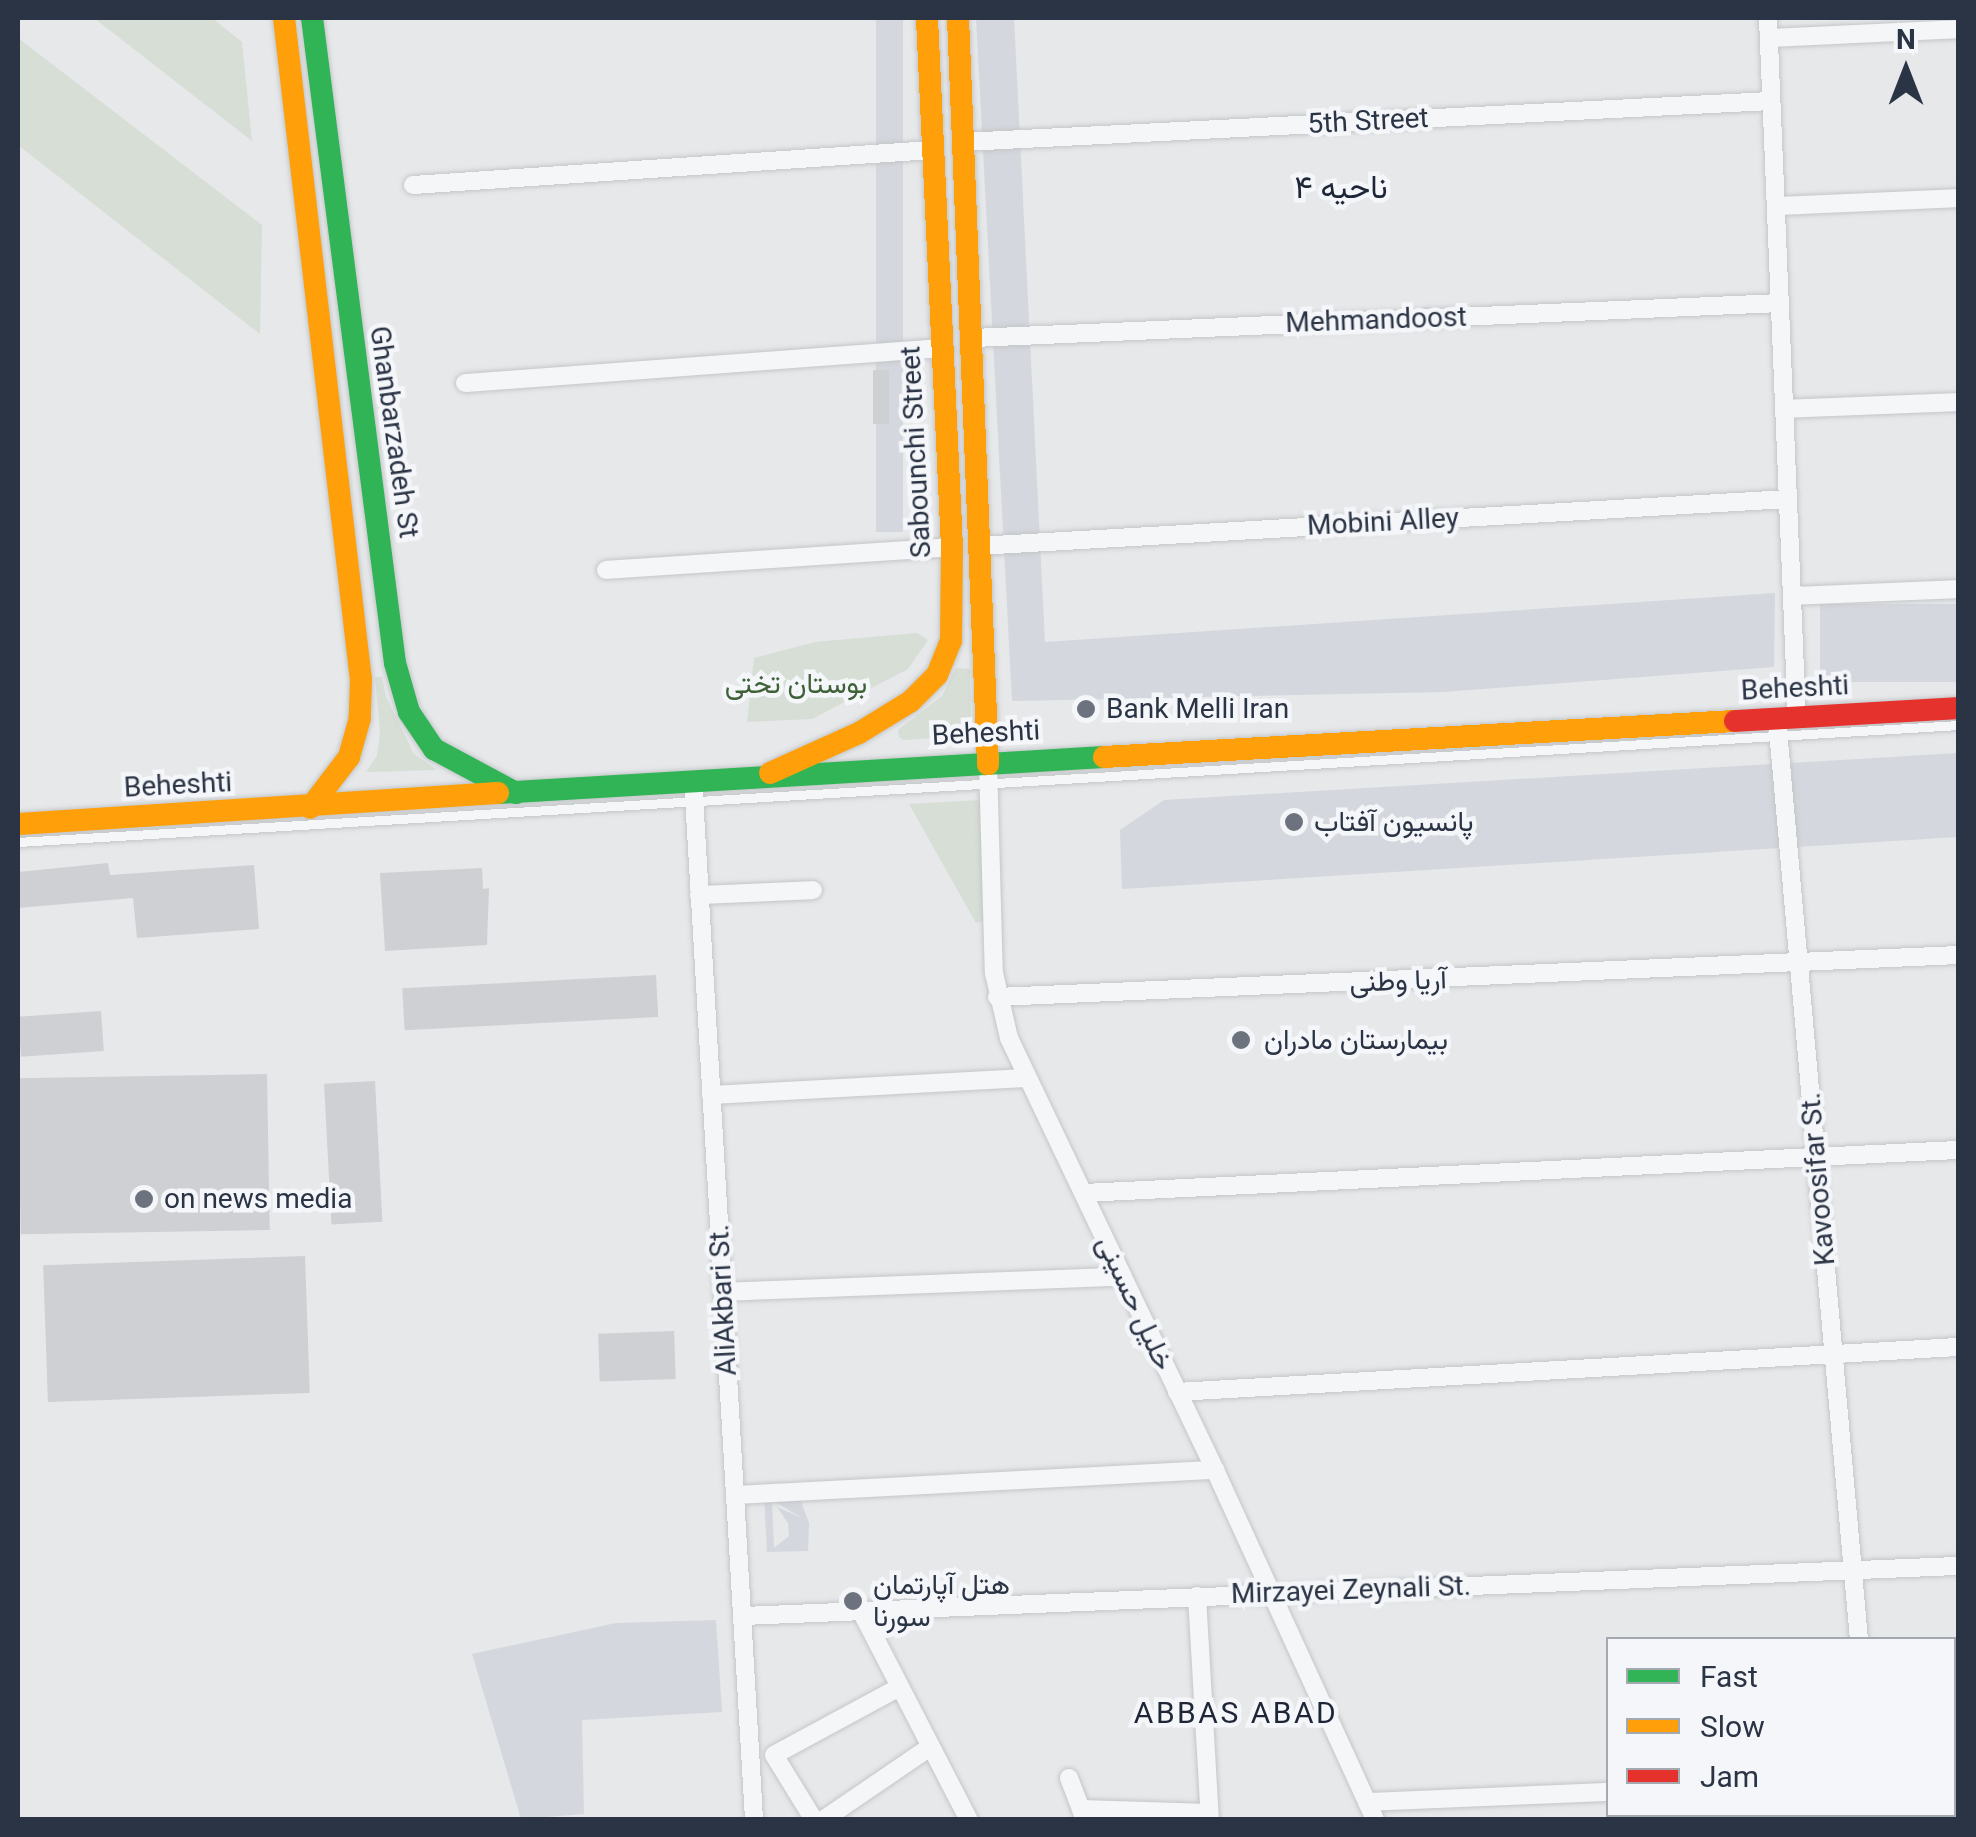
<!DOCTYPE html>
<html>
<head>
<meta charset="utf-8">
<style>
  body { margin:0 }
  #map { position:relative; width:1976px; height:1837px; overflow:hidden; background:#e6e8ea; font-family:Roboto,Vazirmatn,sans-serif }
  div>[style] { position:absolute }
  .built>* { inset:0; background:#d4d7dd; transform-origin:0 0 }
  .green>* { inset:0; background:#d6ded6 }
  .building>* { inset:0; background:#ced0d3; transform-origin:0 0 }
  .roads { filter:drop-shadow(0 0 2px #c4c6c8) drop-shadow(0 0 2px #c4c6c8) }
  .lane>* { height:9px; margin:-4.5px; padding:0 4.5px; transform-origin:4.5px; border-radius:4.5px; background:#f5f6f7 }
  .street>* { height:18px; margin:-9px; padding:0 9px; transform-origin:9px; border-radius:9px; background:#f5f6f7 }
  .fast>* { height:22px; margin:-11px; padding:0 11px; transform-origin:11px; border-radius:11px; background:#30b455 }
  .slow>* { height:22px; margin:-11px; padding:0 11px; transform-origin:11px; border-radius:11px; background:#ff9f0a }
  .jam>* { height:22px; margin:-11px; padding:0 11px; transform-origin:11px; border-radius:11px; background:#e5322d }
  .dots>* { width:28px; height:28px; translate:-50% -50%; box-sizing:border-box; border:5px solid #f4f6f9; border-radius:50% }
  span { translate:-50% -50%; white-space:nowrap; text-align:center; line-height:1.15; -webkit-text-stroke:9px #f4f6f9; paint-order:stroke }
  .street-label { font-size:28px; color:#2b3445 }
  .park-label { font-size:28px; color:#3f6138 }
  .poi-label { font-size:28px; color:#2b3445 }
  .left { translate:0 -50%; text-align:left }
  .neighbourhood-label { font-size:30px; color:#1d2536; letter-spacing:2.5px }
  .quarter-label { font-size:32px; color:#1d2536 }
  .frame { position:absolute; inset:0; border:20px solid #2b3445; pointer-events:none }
  .legend { position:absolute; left:1606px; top:1637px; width:350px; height:180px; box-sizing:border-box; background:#f4f6f9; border:2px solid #a4a8b1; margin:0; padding:12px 18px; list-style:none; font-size:30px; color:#2b3445 }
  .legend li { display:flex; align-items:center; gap:20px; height:50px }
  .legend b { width:50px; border:2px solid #a4a8b1 }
  .north { position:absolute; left:1856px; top:20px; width:100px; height:100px; -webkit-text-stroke:8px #f4f6f9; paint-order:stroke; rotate:0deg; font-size:28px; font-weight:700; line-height:40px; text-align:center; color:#2b3445 }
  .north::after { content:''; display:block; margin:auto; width:35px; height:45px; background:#2b3445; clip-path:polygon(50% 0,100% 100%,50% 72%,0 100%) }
</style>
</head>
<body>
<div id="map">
  <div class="built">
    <div style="left:876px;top:18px;width:27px;height:514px"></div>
    <div style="clip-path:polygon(976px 18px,1014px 18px,1045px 642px,1775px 593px,1774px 667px,1443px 692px,1012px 701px)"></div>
    <div style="left:1958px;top:604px;width:78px;height:138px;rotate:90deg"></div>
    <div style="clip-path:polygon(1958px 753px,1958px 837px,1122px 889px,1120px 830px,1164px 800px)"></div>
    <div style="clip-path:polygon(evenodd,764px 1496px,799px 1496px,809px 1523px,808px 1551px,767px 1552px,764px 1496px,772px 1500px,802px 1518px,777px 1507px,788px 1523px,789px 1536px,774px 1548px,772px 1500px)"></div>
    <div style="clip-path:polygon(716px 1620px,722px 1712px,582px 1720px,584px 1814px,521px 1819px,472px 1654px,616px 1623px)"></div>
  </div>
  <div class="green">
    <div style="clip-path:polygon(94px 18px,212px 18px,242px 42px,252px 141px)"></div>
    <div style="clip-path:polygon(18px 38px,262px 225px,260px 334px,18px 145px)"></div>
    <div style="clip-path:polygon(917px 633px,928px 640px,908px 669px,812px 719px,747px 722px,754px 658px,815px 642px)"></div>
    <div style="clip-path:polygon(956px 668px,970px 669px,971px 730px,967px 736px,904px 740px,899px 737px,898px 730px,942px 696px)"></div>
    <div style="clip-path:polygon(375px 677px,382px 677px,386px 697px,414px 754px,437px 770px,366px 772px,377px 756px,380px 732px)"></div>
    <div style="clip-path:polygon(980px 800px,984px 921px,976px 923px,909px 804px)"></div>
  </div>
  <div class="building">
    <div style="left:873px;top:370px;width:16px;height:54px"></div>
    <div style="clip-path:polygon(108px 863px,110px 875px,254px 865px,259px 929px,137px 938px,133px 898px,18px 908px,18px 872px)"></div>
    <div style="clip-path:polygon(482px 868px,483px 889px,489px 888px,487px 945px,385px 951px,380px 873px)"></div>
    <div style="left:656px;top:975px;width:42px;height:254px;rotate:87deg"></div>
    <div style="left:101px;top:1011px;width:40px;height:83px;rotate:86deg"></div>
    <div style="left:267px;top:1074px;width:156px;height:249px;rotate:89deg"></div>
    <div style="left:375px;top:1081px;width:141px;height:51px;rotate:87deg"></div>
    <div style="left:305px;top:1256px;width:137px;height:262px;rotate:88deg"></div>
    <div style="left:674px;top:1331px;width:48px;height:76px;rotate:88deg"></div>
  </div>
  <div class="roads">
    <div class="lane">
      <div style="left:18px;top:842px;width:1944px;rotate:-3.45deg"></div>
    </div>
    <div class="street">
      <div style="left:1768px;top:18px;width:701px;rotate:87.63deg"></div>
      <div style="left:1769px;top:38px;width:189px;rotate:-2.7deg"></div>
      <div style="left:964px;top:142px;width:808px;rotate:-2.91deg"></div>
      <div style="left:413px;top:185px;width:520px;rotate:-3.86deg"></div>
      <div style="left:1776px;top:206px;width:182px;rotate:-2.5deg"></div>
      <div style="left:973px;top:338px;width:808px;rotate:-2.48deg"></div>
      <div style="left:465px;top:383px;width:476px;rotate:-4.2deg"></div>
      <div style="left:1784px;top:409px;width:174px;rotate:-2.3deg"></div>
      <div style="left:978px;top:546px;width:811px;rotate:-3.32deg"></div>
      <div style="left:606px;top:570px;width:347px;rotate:-3.8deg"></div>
      <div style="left:1792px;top:596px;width:166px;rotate:-2.4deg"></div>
      <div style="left:1777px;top:719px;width:925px;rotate:84.91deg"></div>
      <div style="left:988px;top:764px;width:209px;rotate:88.4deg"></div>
      <div style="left:994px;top:973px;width:67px;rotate:77deg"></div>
      <div style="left:1009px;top:1038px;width:479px;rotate:64.5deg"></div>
      <div style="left:1215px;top:1470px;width:385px;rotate:65.4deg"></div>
      <div style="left:693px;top:780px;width:1042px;rotate:86.64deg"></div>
      <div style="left:699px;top:895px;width:114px;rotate:-2.5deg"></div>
      <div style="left:997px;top:997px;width:962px;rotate:-2.5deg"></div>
      <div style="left:711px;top:1095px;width:315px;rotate:-3.1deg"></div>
      <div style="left:1084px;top:1193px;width:875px;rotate:-2.82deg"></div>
      <div style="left:723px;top:1292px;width:399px;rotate:-2.2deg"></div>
      <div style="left:1177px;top:1392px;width:782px;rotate:-3.3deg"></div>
      <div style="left:735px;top:1495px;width:481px;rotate:-3deg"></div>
      <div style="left:1197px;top:1596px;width:224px;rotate:86.7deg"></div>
      <div style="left:861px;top:1611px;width:235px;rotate:62.7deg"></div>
      <div style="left:743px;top:1616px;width:1216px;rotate:-2.36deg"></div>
      <div style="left:1069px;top:1778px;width:33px;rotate:69deg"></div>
      <div style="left:1367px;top:1802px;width:241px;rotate:-2.4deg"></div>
      <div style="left:1875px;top:1814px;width:6px;rotate:81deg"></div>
      <div style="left:814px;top:1820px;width:76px;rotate:-121.6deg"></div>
      <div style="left:774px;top:1755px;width:141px;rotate:-28.4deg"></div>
      <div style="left:823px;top:1820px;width:130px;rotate:-34.3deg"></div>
      <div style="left:1084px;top:1820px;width:11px;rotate:-105deg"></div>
      <div style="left:1081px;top:1809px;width:128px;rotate:1.8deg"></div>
    </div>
    <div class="fast">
      <div style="left:312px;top:18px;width:650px;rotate:82.67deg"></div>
      <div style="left:395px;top:663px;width:51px;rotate:74.1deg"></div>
      <div style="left:409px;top:712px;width:45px;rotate:56deg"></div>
      <div style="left:434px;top:749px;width:93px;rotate:28.2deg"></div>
      <div style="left:498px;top:793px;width:607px;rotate:-3.4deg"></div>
    </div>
    <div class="slow">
      <div style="left:284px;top:18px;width:666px;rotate:83.37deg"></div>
      <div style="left:361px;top:680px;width:38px;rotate:92deg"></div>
      <div style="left:360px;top:718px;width:41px;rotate:105.8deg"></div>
      <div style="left:349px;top:757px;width:64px;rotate:127.4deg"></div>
      <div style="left:958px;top:18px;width:747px;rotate:87.7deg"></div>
      <div style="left:1104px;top:757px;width:632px;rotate:-3.27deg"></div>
      <div style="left:770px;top:773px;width:98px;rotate:-24.2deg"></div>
      <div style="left:859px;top:733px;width:61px;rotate:-31.6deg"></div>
      <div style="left:911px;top:701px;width:37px;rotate:-45deg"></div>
      <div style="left:937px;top:675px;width:37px;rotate:-68deg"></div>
      <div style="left:951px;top:641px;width:94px;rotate:-89.4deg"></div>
      <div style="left:952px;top:547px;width:530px;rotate:-92.71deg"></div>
      <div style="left:18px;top:824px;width:481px;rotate:-3.7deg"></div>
    </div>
    <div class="jam">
      <div style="left:1735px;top:721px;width:223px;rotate:-3.3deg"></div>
      <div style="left:1954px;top:1812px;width:11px;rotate:-68deg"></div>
    </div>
  </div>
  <div class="dots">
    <div style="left:1086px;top:709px;background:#6c737f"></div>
    <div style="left:1294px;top:822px;background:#6c737f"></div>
    <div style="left:1241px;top:1040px;background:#6c737f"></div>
    <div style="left:144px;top:1199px;background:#6c737f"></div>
    <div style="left:853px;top:1601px;background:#6c737f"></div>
  </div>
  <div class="street-label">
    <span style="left:1368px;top:121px;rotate:-3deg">5th Street</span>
    <span style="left:1376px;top:320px;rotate:-2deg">Mehmandoost</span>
    <span style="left:394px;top:432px;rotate:82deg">Ghanbarzadeh St</span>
    <span style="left:916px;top:452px;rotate:-93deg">Sabounchi Street</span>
    <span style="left:1383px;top:522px;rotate:-3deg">Mobini Alley</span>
    <span style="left:1795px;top:688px;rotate:-3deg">Beheshti</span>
    <span style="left:986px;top:733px;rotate:-3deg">Beheshti</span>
    <span style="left:178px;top:785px;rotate:-3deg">Beheshti</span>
    <span style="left:1398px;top:981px;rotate:-2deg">آریا وطنی</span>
    <span style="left:1818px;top:1179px;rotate:-95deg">Kavoosifar St.</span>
    <span style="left:723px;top:1300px;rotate:-93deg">AliAkbari St.</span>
    <span style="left:1135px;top:1303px;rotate:65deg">خلیل حسینی</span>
    <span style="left:1351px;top:1590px;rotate:-2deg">Mirzayei Zeynali St.</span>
  </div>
  <div class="park-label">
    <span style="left:796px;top:684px">بوستان تختی</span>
  </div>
  <div class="poi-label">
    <span class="left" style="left:1106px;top:709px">Bank Melli Iran</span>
    <span class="left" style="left:1314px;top:822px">پانسیون آفتاب</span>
    <span class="left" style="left:1264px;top:1040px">بیمارستان مادران</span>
    <span class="left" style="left:164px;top:1199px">on news media</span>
    <span class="left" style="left:873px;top:1601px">هتل آپارتمان<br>سورنا</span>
  </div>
  <div class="neighbourhood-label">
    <span style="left:1236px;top:1713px">ABBAS ABAD</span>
  </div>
  <div class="quarter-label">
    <span style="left:1341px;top:187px">ناحیه ۴</span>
  </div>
  <div class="frame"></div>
  <ul class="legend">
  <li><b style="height:12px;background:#30b455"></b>Fast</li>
  <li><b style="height:12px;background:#ff9f0a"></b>Slow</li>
  <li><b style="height:12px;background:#e5322d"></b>Jam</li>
  </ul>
  <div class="north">N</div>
</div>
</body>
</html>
